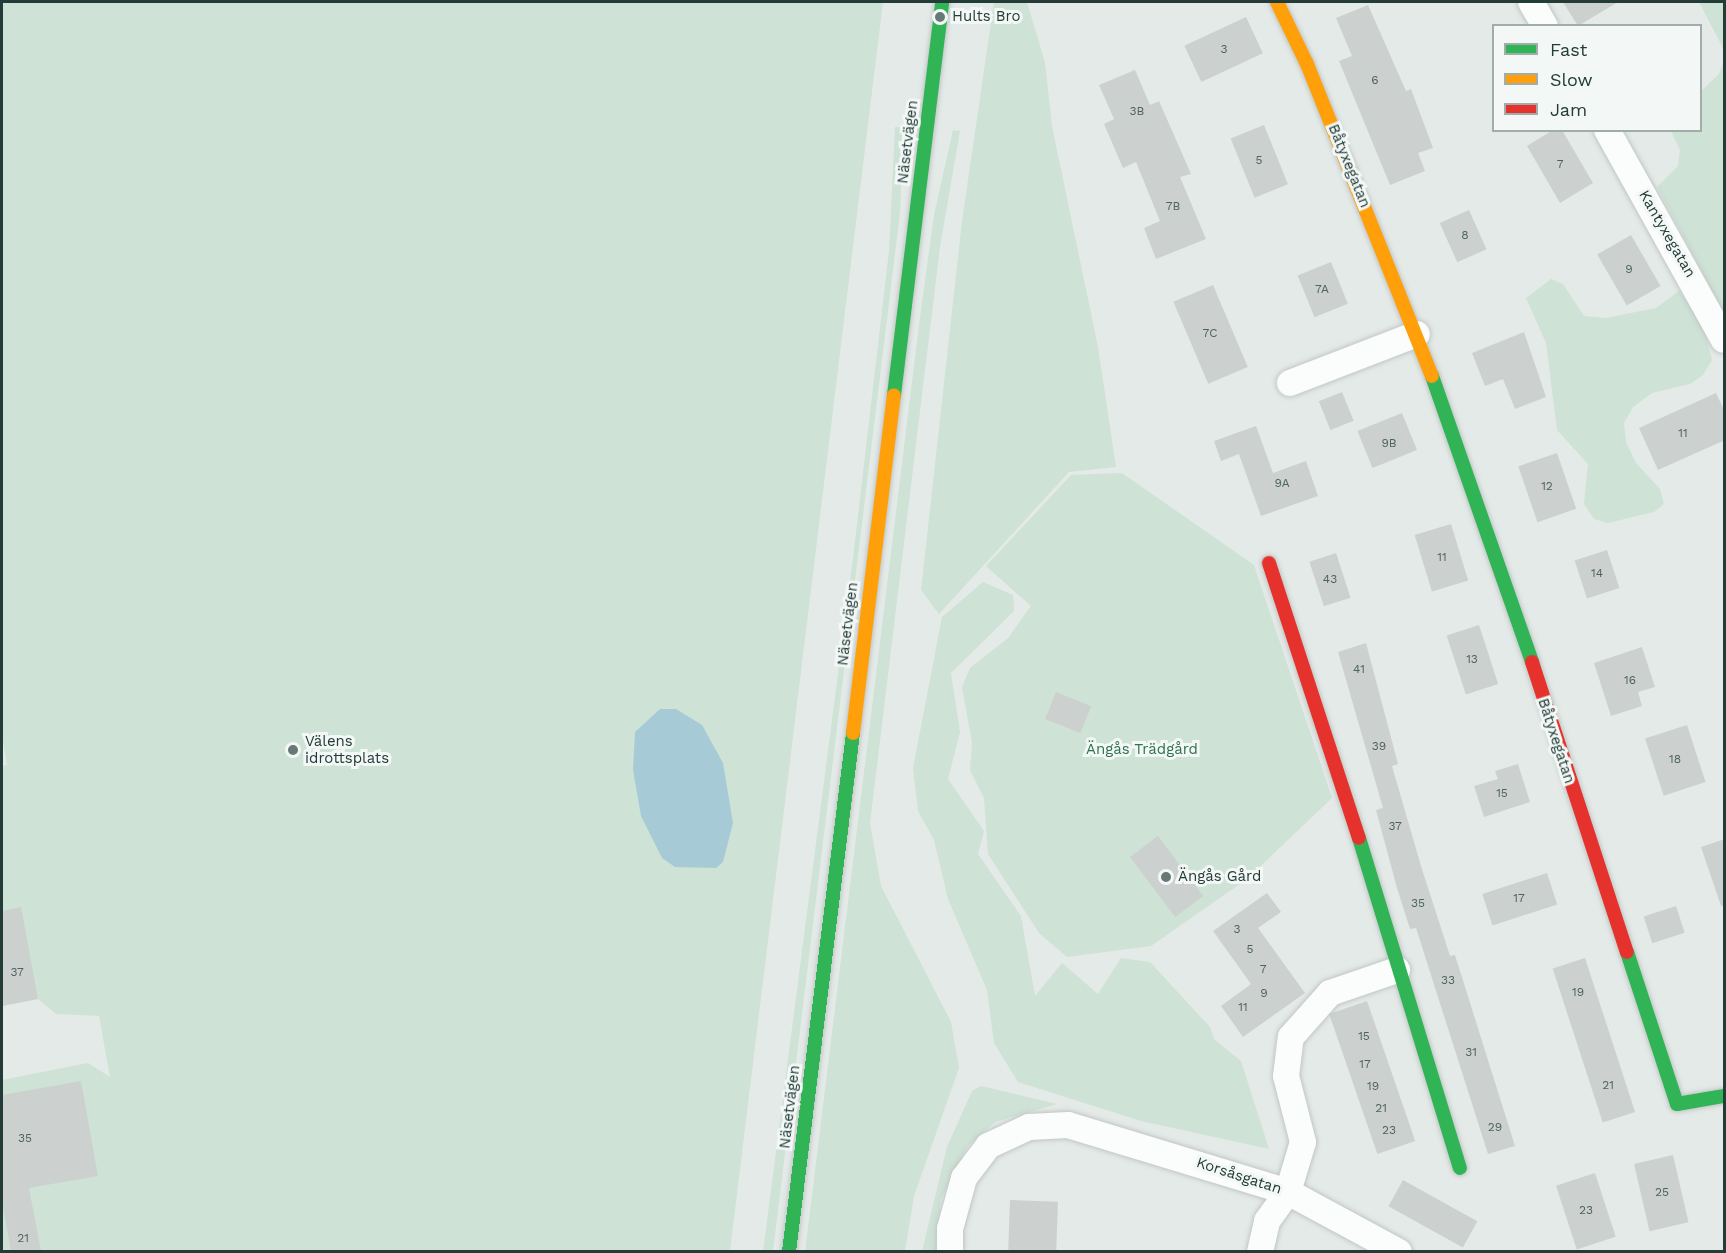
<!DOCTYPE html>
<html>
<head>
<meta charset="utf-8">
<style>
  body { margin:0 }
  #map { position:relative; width:1726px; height:1253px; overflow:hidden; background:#e4eae8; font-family:"Work Sans",sans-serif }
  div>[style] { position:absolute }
  .green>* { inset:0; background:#cee2d6 }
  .water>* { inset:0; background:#a7cbd6 }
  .building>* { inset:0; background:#ccd1cf; transform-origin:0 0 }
  .roads { filter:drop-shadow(0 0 2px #c1c7c5) drop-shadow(0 0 2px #c1c7c5) }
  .street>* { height:26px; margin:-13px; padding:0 13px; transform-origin:13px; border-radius:13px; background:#fbfcfc }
  .fast>* { height:14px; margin:-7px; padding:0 7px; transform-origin:7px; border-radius:7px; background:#30b455 }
  .slow>* { height:14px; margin:-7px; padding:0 7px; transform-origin:7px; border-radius:7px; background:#ff9f0a }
  .jam>* { height:14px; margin:-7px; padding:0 7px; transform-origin:7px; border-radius:7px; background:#e5322d }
  .dots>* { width:16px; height:16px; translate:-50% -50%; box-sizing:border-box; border:3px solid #f3f8f6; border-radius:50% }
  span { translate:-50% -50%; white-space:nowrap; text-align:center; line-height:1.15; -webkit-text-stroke:6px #f3f8f6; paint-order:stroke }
  .number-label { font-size:12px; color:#4e625e }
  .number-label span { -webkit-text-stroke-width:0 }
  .poi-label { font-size:15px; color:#233c38 }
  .left { translate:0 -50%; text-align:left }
  .street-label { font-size:15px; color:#233c38 }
  .park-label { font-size:15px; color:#2f724f }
  .frame { position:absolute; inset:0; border:3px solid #233c38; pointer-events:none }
  .legend { position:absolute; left:1492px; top:24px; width:210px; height:108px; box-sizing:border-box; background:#f3f8f6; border:2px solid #a0adaa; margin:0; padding:8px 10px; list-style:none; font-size:18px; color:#233c38 }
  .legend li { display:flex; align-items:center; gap:12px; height:30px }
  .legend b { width:30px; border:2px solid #a0adaa }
</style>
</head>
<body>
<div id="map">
  <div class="green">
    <div style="clip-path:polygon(2px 2px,883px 2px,730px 1251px,2px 1251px,2px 1080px,88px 1063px,110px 1077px,99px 1016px,56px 1014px,38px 999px,2px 1006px,2px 766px,7px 765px,2px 735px)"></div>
    <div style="clip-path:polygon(994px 2px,1027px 2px,1045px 63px,1052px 126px,1098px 347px,1116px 467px,1069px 472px,939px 614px,921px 590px,962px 221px)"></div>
    <div style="clip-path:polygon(1699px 2px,1724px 2px,1724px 50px)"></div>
    <div style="clip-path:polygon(1724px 61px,1724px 313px,1657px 187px,1678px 166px,1680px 150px,1671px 131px,1700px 130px,1701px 91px,1719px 74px)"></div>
    <div style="clip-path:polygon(895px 127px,901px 127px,903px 143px,900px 213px,773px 1251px,763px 1252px,853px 558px,889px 251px)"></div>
    <div style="clip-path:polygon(953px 130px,960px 131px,940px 247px,870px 823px,881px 886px,951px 1022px,959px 1068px,914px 1196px,905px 1251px,805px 1252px,919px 325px,934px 215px)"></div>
    <div style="clip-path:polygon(1551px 279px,1563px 284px,1584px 316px,1606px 318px,1656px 308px,1679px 291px,1702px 321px,1712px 360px,1703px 375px,1690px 384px,1652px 393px,1633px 407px,1624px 423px,1626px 442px,1636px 463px,1660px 489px,1664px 504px,1654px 512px,1608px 523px,1594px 519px,1584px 504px,1588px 464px,1557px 430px,1546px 343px,1526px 298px)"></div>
    <div style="clip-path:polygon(1122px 473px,1254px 565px,1332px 798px,1247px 879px,1151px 946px,1067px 957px,1039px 933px,988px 854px,984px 798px,970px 770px,972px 743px,962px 687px,970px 668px,1008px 638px,1031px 606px,986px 566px,1071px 475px)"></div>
    <div style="clip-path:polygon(983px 582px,1013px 595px,1014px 611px,951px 673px,960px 732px,948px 779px,984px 831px,978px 854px,1021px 916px,1035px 996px,1062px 963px,1098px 994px,1121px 958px,1150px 962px,1210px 1027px,1214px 1039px,1241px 1061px,1269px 1149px,1141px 1121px,1018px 1082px,994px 1043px,987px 990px,948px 899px,934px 840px,918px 811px,913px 768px,942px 617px)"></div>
    <div style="clip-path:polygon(981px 1086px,1057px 1104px,995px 1122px,967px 1147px,941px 1199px,936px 1251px,922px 1251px,947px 1147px,972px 1091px)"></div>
  </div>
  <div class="water">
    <div style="clip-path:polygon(660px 709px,676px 709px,702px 725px,723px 763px,733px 823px,723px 862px,716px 868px,675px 867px,662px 858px,641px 816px,633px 770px,635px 732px)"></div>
  </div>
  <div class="building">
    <div style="clip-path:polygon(1563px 2px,1618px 2px,1578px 26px)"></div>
    <div style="clip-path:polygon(1368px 5px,1406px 91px,1411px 89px,1433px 148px,1418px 153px,1425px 171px,1390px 185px,1339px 61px,1352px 56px,1336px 18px)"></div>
    <div style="left:1246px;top:17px;width:40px;height:68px;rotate:65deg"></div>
    <div style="clip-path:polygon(1135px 70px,1150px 105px,1159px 101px,1191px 174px,1180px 177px,1206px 239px,1156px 259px,1144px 228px,1160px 221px,1136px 162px,1123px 168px,1104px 124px,1114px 119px,1099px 85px)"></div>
    <div style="left:1264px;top:125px;width:64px;height:36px;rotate:68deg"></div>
    <div style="clip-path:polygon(1553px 130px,1562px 130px,1593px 183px,1560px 203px,1527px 146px)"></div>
    <div style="left:1469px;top:210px;width:43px;height:32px;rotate:66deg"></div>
    <div style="left:1631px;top:235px;width:59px;height:39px;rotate:60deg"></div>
    <div style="left:1331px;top:262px;width:45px;height:36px;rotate:68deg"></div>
    <div style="left:1213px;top:285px;width:89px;height:43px;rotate:67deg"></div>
    <div style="clip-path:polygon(1524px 332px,1546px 397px,1515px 409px,1503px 379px,1485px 386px,1472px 353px)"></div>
    <div style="left:1342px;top:392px;width:31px;height:25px;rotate:68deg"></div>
    <div style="clip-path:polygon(1716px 393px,1725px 412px,1725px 440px,1658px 470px,1639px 428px)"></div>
    <div style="left:1402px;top:413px;width:40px;height:48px;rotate:68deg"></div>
    <div style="clip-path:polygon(1256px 426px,1273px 473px,1306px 461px,1318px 496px,1261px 516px,1239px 454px,1221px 461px,1214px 441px)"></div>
    <div style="left:1557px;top:453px;width:59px;height:41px;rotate:71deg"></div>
    <div style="left:1451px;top:524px;width:59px;height:38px;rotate:73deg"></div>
    <div style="left:1607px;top:550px;width:40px;height:34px;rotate:72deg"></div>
    <div style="left:1336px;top:553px;width:47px;height:28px;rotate:72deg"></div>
    <div style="left:1479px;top:625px;width:62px;height:34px;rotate:72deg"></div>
    <div style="clip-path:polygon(1366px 643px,1398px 764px,1392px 766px,1421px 866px,1450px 956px,1455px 955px,1515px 1146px,1488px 1154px,1416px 928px,1410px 929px,1397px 888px,1376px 810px,1383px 808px,1338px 652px)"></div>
    <div style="clip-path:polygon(1642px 647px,1655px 687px,1638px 692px,1642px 706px,1611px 716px,1594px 663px)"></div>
    <div style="left:1056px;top:692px;width:38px;height:29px;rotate:22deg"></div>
    <div style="left:1687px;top:725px;width:60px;height:44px;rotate:72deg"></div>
    <div style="clip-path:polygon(1518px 764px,1530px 802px,1484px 817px,1474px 786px,1498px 779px,1495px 771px)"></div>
    <div style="left:1158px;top:836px;width:75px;height:35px;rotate:53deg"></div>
    <div style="clip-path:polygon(1725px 839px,1725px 906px,1721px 906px,1701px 847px)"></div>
    <div style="left:1547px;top:873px;width:33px;height:68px;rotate:72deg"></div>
    <div style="clip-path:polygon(1267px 893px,1281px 912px,1258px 928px,1305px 993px,1243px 1037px,1221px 1006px,1251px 984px,1213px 931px)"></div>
    <div style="left:1676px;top:906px;width:28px;height:34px;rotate:72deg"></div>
    <div style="clip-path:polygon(21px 907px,38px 999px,2px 1006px,2px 911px)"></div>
    <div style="left:1585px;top:958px;width:162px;height:34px;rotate:72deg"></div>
    <div style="left:1367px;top:1001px;width:148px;height:40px;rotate:71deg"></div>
    <div style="clip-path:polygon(81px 1081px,98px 1176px,29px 1188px,41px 1251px,11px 1251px,2px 1202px,2px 1095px)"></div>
    <div style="left:1673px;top:1155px;width:69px;height:40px;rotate:77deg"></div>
    <div style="left:1595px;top:1173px;width:67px;height:41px;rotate:72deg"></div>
    <div style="left:1403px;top:1180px;width:85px;height:30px;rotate:29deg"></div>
    <div style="left:1010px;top:1200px;width:48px;height:51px;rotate:2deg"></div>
  </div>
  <div class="roads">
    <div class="street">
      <div style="left:1531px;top:2px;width:28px;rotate:60deg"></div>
      <div style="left:1607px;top:130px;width:240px;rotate:60.9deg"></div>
      <div style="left:1290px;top:383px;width:136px;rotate:-21.1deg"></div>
      <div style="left:950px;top:1252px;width:23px;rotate:-90deg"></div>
      <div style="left:950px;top:1229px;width:53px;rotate:-74.6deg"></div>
      <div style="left:964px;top:1178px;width:40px;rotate:-53deg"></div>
      <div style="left:988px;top:1146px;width:45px;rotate:-24.9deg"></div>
      <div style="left:1029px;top:1127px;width:39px;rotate:-3deg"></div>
      <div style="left:1068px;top:1125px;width:230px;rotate:16.9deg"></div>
      <div style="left:1288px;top:1192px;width:126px;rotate:28.4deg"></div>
      <div style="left:1260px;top:1252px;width:32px;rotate:-77deg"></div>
      <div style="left:1267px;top:1221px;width:36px;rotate:-54deg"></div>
      <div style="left:1288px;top:1192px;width:52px;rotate:-73.3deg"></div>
      <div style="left:1303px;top:1142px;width:68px;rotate:-104.4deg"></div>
      <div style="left:1286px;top:1076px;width:39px;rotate:-83deg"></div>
      <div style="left:1291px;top:1037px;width:59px;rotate:-48.4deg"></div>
      <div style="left:1330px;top:993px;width:71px;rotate:-18.9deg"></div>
    </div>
    <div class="fast">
      <div style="left:1432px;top:376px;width:303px;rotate:70.7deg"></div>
      <div style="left:894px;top:395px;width:396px;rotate:-83deg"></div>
      <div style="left:1359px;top:838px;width:345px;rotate:73deg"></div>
      <div style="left:1627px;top:952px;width:160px;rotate:71.8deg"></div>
      <div style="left:1677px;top:1104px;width:48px;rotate:-9.7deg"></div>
      <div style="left:789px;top:1252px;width:523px;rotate:-82.97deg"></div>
    </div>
    <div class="slow">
      <div style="left:1277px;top:2px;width:69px;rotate:64.2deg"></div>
      <div style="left:1307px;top:64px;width:336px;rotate:68.2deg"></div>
      <div style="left:853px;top:733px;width:340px;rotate:-83.1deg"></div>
    </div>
    <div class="jam">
      <div style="left:1269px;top:563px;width:289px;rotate:71.9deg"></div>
      <div style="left:1532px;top:662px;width:305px;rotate:71.9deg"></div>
    </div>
  </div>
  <div class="dots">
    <div style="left:940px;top:17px;background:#677976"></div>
    <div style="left:293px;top:750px;background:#677976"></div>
    <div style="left:1166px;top:877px;background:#677976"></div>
  </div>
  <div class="number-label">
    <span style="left:1224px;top:50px">3</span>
    <span style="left:1375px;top:81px">6</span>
    <span style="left:1137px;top:112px">3B</span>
    <span style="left:1259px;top:161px">5</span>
    <span style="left:1560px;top:165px">7</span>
    <span style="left:1173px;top:207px">7B</span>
    <span style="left:1465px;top:236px">8</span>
    <span style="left:1629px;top:270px">9</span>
    <span style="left:1322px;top:290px">7A</span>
    <span style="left:1210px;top:334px">7C</span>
    <span style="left:1683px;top:434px">11</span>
    <span style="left:1389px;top:444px">9B</span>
    <span style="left:1282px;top:484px">9A</span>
    <span style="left:1547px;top:487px">12</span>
    <span style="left:1442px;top:558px">11</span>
    <span style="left:1597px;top:574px">14</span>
    <span style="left:1330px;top:580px">43</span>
    <span style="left:1472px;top:660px">13</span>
    <span style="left:1359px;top:670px">41</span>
    <span style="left:1630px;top:681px">16</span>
    <span style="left:1379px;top:747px">39</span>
    <span style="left:1675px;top:760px">18</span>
    <span style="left:1502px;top:794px">15</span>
    <span style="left:1395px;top:827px">37</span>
    <span style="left:1519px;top:899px">17</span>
    <span style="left:1418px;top:904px">35</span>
    <span style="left:1237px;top:930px">3</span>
    <span style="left:1250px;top:950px">5</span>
    <span style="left:1263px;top:970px">7</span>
    <span style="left:17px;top:973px">37</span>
    <span style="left:1448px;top:981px">33</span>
    <span style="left:1578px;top:993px">19</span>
    <span style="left:1264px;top:994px">9</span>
    <span style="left:1243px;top:1008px">11</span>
    <span style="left:1364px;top:1037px">15</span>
    <span style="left:1471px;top:1053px">31</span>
    <span style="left:1365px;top:1065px">17</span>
    <span style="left:1608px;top:1086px">21</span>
    <span style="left:1373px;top:1087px">19</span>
    <span style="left:1381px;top:1109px">21</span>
    <span style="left:1495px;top:1128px">29</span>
    <span style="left:1389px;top:1131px">23</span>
    <span style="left:25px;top:1139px">35</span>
    <span style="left:1662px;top:1193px">25</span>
    <span style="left:1586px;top:1211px">23</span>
    <span style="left:23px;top:1239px">21</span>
  </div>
  <div class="poi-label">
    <span class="left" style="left:952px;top:17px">Hults Bro</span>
    <span class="left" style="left:305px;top:750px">Välens<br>idrottsplats</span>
    <span class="left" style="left:1178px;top:877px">Ängås Gård</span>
  </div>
  <div class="street-label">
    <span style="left:908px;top:142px;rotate:-83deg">Näsetvägen</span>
    <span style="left:1349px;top:166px;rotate:68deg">Båtyxegatan</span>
    <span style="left:1667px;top:234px;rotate:60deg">Kantyxegatan</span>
    <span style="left:848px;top:624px;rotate:-83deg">Näsetvägen</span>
    <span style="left:1556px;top:741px;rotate:72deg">Båtyxegatan</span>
    <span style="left:790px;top:1107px;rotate:-83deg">Näsetvägen</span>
    <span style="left:1239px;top:1176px;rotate:18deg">Korsåsgatan</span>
  </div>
  <div class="park-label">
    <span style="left:1142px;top:750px">Ängås Trädgård</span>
  </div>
  <div class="frame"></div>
  <ul class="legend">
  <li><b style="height:8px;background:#30b455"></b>Fast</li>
  <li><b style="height:8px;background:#ff9f0a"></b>Slow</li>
  <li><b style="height:8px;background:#e5322d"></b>Jam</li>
  </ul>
</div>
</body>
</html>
